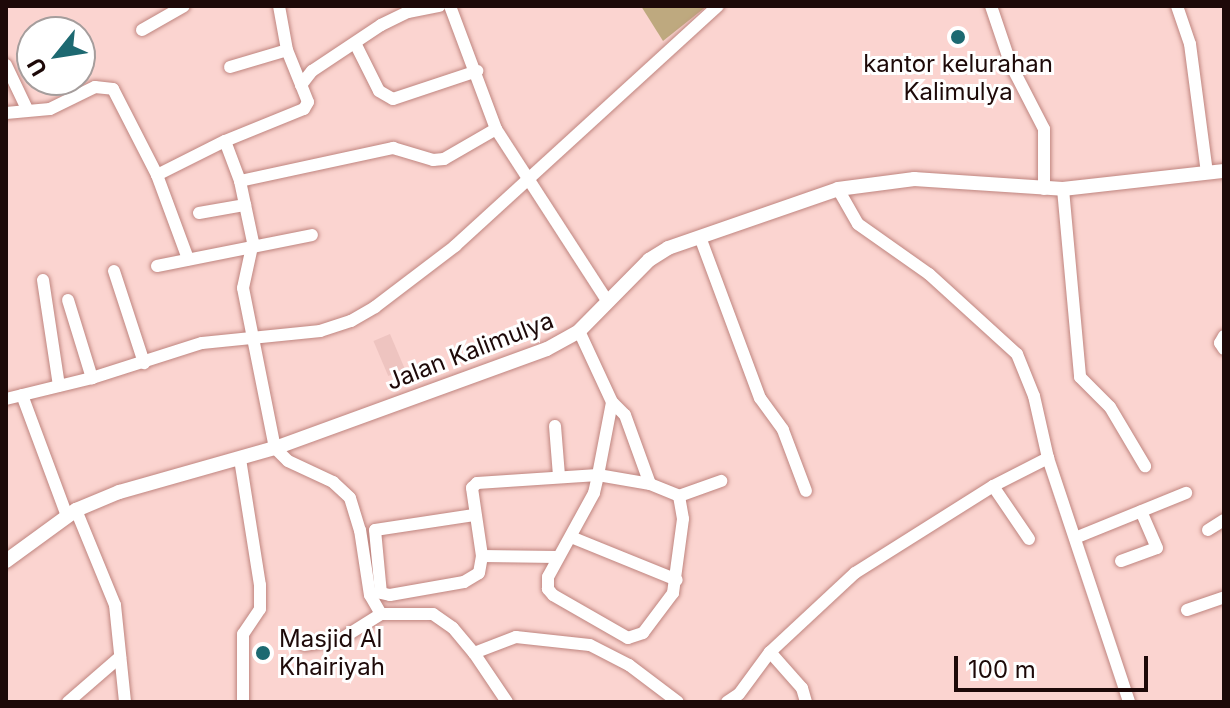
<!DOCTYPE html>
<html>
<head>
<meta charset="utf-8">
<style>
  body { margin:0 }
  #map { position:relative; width:1230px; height:708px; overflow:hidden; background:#fbd4d0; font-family:Inter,sans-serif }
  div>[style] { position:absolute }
  .built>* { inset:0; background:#eec4c0; transform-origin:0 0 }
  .green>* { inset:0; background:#bea97f }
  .roads { filter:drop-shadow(0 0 2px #bf857f) drop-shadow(0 0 2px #bf857f) }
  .minor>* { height:12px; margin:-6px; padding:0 6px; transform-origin:6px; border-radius:6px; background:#fff }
  .tertiary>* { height:14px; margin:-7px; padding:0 7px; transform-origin:7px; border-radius:7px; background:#fff }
  .dots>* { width:22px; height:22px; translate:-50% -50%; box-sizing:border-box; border:4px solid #fff; border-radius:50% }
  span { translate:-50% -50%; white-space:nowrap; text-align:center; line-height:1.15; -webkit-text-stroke:6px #fff; paint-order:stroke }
  .poi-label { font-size:24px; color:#1d0908 }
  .left { translate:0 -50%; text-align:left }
  .street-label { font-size:24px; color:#1d0908 }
  .frame { position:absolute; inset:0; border:8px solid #1d0908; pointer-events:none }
  .north { position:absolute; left:16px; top:16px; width:80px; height:80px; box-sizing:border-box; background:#fff; border:2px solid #a59d9c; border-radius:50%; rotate:240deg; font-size:22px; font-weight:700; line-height:32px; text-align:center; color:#1d0908 }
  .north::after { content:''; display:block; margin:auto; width:28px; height:36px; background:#1d6971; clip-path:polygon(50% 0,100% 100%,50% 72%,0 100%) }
  .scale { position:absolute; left:954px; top:656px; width:194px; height:36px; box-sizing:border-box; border:4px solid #1d0908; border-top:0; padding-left:10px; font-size:24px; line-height:28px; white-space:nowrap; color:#1d0908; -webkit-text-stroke:6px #fff; paint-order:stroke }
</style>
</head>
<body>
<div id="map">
  <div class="built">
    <div style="left:390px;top:334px;width:38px;height:18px;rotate:67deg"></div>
  </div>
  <div class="green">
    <div style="clip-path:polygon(641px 6px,707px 6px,663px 41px)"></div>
  </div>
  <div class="roads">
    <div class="minor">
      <div style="left:279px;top:6px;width:45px;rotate:79.7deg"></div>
      <div style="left:287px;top:50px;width:38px;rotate:68deg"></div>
      <div style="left:301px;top:85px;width:18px;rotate:-52deg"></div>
      <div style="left:312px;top:71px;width:83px;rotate:-33.7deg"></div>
      <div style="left:381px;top:25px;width:30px;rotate:-26deg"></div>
      <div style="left:408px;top:12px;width:32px;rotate:-11deg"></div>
      <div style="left:450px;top:6px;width:131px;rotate:69.5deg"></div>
      <div style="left:496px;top:129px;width:206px;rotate:57.1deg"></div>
      <div style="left:991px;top:6px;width:62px;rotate:71.3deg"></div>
      <div style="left:1011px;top:65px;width:72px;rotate:62.7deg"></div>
      <div style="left:1044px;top:129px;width:60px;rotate:90deg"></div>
      <div style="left:1177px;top:6px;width:40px;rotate:71.1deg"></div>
      <div style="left:1190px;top:44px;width:130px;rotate:82.5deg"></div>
      <div style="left:142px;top:30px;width:48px;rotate:-29.7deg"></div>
      <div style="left:356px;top:45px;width:51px;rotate:63.4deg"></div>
      <div style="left:379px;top:91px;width:16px;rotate:30deg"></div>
      <div style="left:393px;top:99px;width:89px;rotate:-18.4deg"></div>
      <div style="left:6px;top:65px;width:49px;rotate:64.5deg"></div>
      <div style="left:230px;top:67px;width:59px;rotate:-16.6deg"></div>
      <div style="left:6px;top:113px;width:44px;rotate:-5.2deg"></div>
      <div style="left:50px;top:109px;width:50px;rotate:-26.1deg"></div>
      <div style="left:95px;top:87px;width:18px;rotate:6deg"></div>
      <div style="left:113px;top:89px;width:97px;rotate:62.9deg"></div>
      <div style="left:157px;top:175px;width:90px;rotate:69.7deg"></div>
      <div style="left:225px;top:141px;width:85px;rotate:-22.1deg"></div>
      <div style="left:304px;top:109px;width:8px;rotate:-60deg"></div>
      <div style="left:308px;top:102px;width:18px;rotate:-112deg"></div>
      <div style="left:157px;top:175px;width:76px;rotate:-26.6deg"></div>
      <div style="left:225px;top:141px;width:43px;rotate:69.4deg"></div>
      <div style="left:240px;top:181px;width:62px;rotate:78deg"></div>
      <div style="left:253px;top:242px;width:47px;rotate:102.3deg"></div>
      <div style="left:243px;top:288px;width:163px;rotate:78.7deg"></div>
      <div style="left:275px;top:448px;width:18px;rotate:45deg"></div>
      <div style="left:288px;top:461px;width:50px;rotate:25deg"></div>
      <div style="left:333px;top:482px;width:23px;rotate:43deg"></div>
      <div style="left:350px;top:498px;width:34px;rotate:73deg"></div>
      <div style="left:360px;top:530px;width:66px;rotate:81.3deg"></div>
      <div style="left:370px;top:595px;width:22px;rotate:60deg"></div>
      <div style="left:381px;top:614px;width:52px"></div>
      <div style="left:433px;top:614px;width:24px;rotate:35deg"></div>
      <div style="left:453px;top:628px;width:33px;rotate:50deg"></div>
      <div style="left:474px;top:653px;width:59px;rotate:56deg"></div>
      <div style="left:240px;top:181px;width:157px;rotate:-12.2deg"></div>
      <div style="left:393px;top:148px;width:42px;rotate:16.7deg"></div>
      <div style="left:433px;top:160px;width:11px;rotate:-5deg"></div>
      <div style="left:444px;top:159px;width:60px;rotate:-30deg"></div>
      <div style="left:838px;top:189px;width:40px;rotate:60.3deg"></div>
      <div style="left:858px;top:224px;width:87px;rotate:35.2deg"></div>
      <div style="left:929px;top:274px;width:119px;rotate:42.3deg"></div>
      <div style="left:1017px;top:354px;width:45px;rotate:68deg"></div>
      <div style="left:1034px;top:396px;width:64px;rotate:77.3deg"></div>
      <div style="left:1048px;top:458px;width:257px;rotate:71.6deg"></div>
      <div style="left:1063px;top:189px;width:189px;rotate:84.8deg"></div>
      <div style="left:1080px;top:377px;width:42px;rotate:45deg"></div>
      <div style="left:1110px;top:407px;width:69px;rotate:59.3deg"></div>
      <div style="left:199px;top:213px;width:47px;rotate:-9.9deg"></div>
      <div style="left:700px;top:237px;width:172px;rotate:69.6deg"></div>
      <div style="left:760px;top:398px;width:39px;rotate:54deg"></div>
      <div style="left:783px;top:430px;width:65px;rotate:69.3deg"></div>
      <div style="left:157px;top:266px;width:158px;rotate:-11.3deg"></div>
      <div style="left:114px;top:271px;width:97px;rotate:71.9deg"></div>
      <div style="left:43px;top:280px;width:107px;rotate:81.4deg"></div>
      <div style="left:68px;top:300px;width:82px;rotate:72.9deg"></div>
      <div style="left:1224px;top:336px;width:8px;rotate:120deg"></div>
      <div style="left:1220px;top:343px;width:7px;rotate:56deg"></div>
      <div style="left:22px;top:395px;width:129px;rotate:69.6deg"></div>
      <div style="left:6px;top:399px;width:89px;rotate:-13.7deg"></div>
      <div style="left:92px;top:378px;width:115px;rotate:-17.7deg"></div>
      <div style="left:202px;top:343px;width:119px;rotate:-5.8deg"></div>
      <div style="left:320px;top:331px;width:33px;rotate:-18deg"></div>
      <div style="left:351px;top:321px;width:28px;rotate:-30deg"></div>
      <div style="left:375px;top:307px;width:101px;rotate:-37.3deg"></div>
      <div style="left:455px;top:246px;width:356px;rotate:-42.4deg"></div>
      <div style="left:612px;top:402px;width:18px;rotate:45deg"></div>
      <div style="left:625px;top:415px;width:73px;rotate:70.1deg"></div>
      <div style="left:555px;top:426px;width:50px;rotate:85.4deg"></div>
      <div style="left:240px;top:459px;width:128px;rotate:81deg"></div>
      <div style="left:260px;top:585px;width:24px;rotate:90deg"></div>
      <div style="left:260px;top:609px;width:30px;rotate:124deg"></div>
      <div style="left:243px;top:634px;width:68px;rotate:90deg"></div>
      <div style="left:993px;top:486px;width:64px;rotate:55.8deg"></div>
      <div style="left:679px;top:496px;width:45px;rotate:-19.7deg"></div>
      <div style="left:76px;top:510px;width:103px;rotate:67.7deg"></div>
      <div style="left:115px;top:605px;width:98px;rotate:84.1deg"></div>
      <div style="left:474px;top:515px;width:100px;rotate:171.4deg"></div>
      <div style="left:375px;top:530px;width:63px;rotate:84.6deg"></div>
      <div style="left:381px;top:593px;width:9px;rotate:13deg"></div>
      <div style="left:390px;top:595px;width:75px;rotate:-10deg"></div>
      <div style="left:464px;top:582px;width:17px;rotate:-31deg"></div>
      <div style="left:479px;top:573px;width:17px;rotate:-80deg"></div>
      <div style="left:482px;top:556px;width:69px;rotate:-98.4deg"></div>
      <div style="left:472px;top:488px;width:7px;rotate:-45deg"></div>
      <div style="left:477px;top:483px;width:121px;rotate:-3.8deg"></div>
      <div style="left:598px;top:475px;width:53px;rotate:9.8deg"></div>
      <div style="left:650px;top:484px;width:31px;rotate:22deg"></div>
      <div style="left:679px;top:496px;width:23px;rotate:80deg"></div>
      <div style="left:683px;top:519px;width:75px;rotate:97.7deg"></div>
      <div style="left:673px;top:593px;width:50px;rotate:126.9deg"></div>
      <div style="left:643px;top:633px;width:16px;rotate:162deg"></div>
      <div style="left:628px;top:638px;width:86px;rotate:-150.2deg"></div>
      <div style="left:553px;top:595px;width:8px;rotate:-130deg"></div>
      <div style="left:548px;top:589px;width:12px;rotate:-90deg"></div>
      <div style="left:548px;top:577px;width:96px;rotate:-61.3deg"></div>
      <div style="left:594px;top:493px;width:18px;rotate:-77deg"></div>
      <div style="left:598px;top:475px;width:74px;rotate:-79.1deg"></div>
      <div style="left:612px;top:402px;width:78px;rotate:-114.9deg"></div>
      <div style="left:1208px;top:530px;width:19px;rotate:-32deg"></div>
      <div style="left:571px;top:537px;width:114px;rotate:22.1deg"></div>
      <div style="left:1075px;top:538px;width:120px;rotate:-22.1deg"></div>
      <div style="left:482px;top:556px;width:75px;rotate:0.8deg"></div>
      <div style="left:1121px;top:561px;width:38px;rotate:-20deg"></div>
      <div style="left:1157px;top:548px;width:40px;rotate:-113.4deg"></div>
      <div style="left:1187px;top:610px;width:39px;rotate:-19deg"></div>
      <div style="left:304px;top:645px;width:37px;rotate:-9deg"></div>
      <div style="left:341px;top:639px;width:47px;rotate:-32deg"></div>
      <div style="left:770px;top:652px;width:48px;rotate:48.4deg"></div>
      <div style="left:802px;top:688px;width:15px;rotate:74deg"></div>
      <div style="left:474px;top:653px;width:45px;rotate:-20.9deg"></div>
      <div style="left:516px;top:637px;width:74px;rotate:6.2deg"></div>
      <div style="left:590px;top:645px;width:44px;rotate:27.1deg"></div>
      <div style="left:629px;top:665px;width:61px;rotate:37.1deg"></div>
      <div style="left:68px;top:702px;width:69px;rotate:-40.9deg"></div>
      <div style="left:727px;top:702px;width:14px;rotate:-34deg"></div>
      <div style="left:739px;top:694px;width:52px;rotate:-53.6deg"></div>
      <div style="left:770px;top:652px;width:116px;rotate:-42.9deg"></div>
      <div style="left:855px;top:573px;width:163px;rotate:-32.2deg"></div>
      <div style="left:993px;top:486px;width:62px;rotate:-27deg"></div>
    </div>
    <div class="tertiary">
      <div style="left:6px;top:561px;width:87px;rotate:-36.1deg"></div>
      <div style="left:76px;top:510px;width:47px;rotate:-22.7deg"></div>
      <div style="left:119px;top:492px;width:162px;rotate:-15.8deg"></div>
      <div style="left:275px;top:448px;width:289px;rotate:-20deg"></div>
      <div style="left:547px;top:349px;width:37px;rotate:-29deg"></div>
      <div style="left:579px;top:331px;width:100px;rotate:-45.4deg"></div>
      <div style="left:649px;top:260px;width:22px;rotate:-32deg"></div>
      <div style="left:668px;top:248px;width:180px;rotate:-19.1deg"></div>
      <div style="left:838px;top:189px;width:77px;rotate:-7.5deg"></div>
      <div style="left:914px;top:179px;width:149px;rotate:3.8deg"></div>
      <div style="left:1063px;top:189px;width:162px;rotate:-6.4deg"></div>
    </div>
  </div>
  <div class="dots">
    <div style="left:958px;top:37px;background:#1d6971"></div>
    <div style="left:263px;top:653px;background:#1d6971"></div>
  </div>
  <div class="poi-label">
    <span style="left:958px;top:78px">kantor kelurahan<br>Kalimulya</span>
    <span class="left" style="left:279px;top:653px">Masjid Al<br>Khairiyah</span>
  </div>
  <div class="street-label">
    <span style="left:470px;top:351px;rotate:-21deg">Jalan Kalimulya</span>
  </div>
  <div class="frame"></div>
  <div class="north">U</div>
  <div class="scale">100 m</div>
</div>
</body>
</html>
